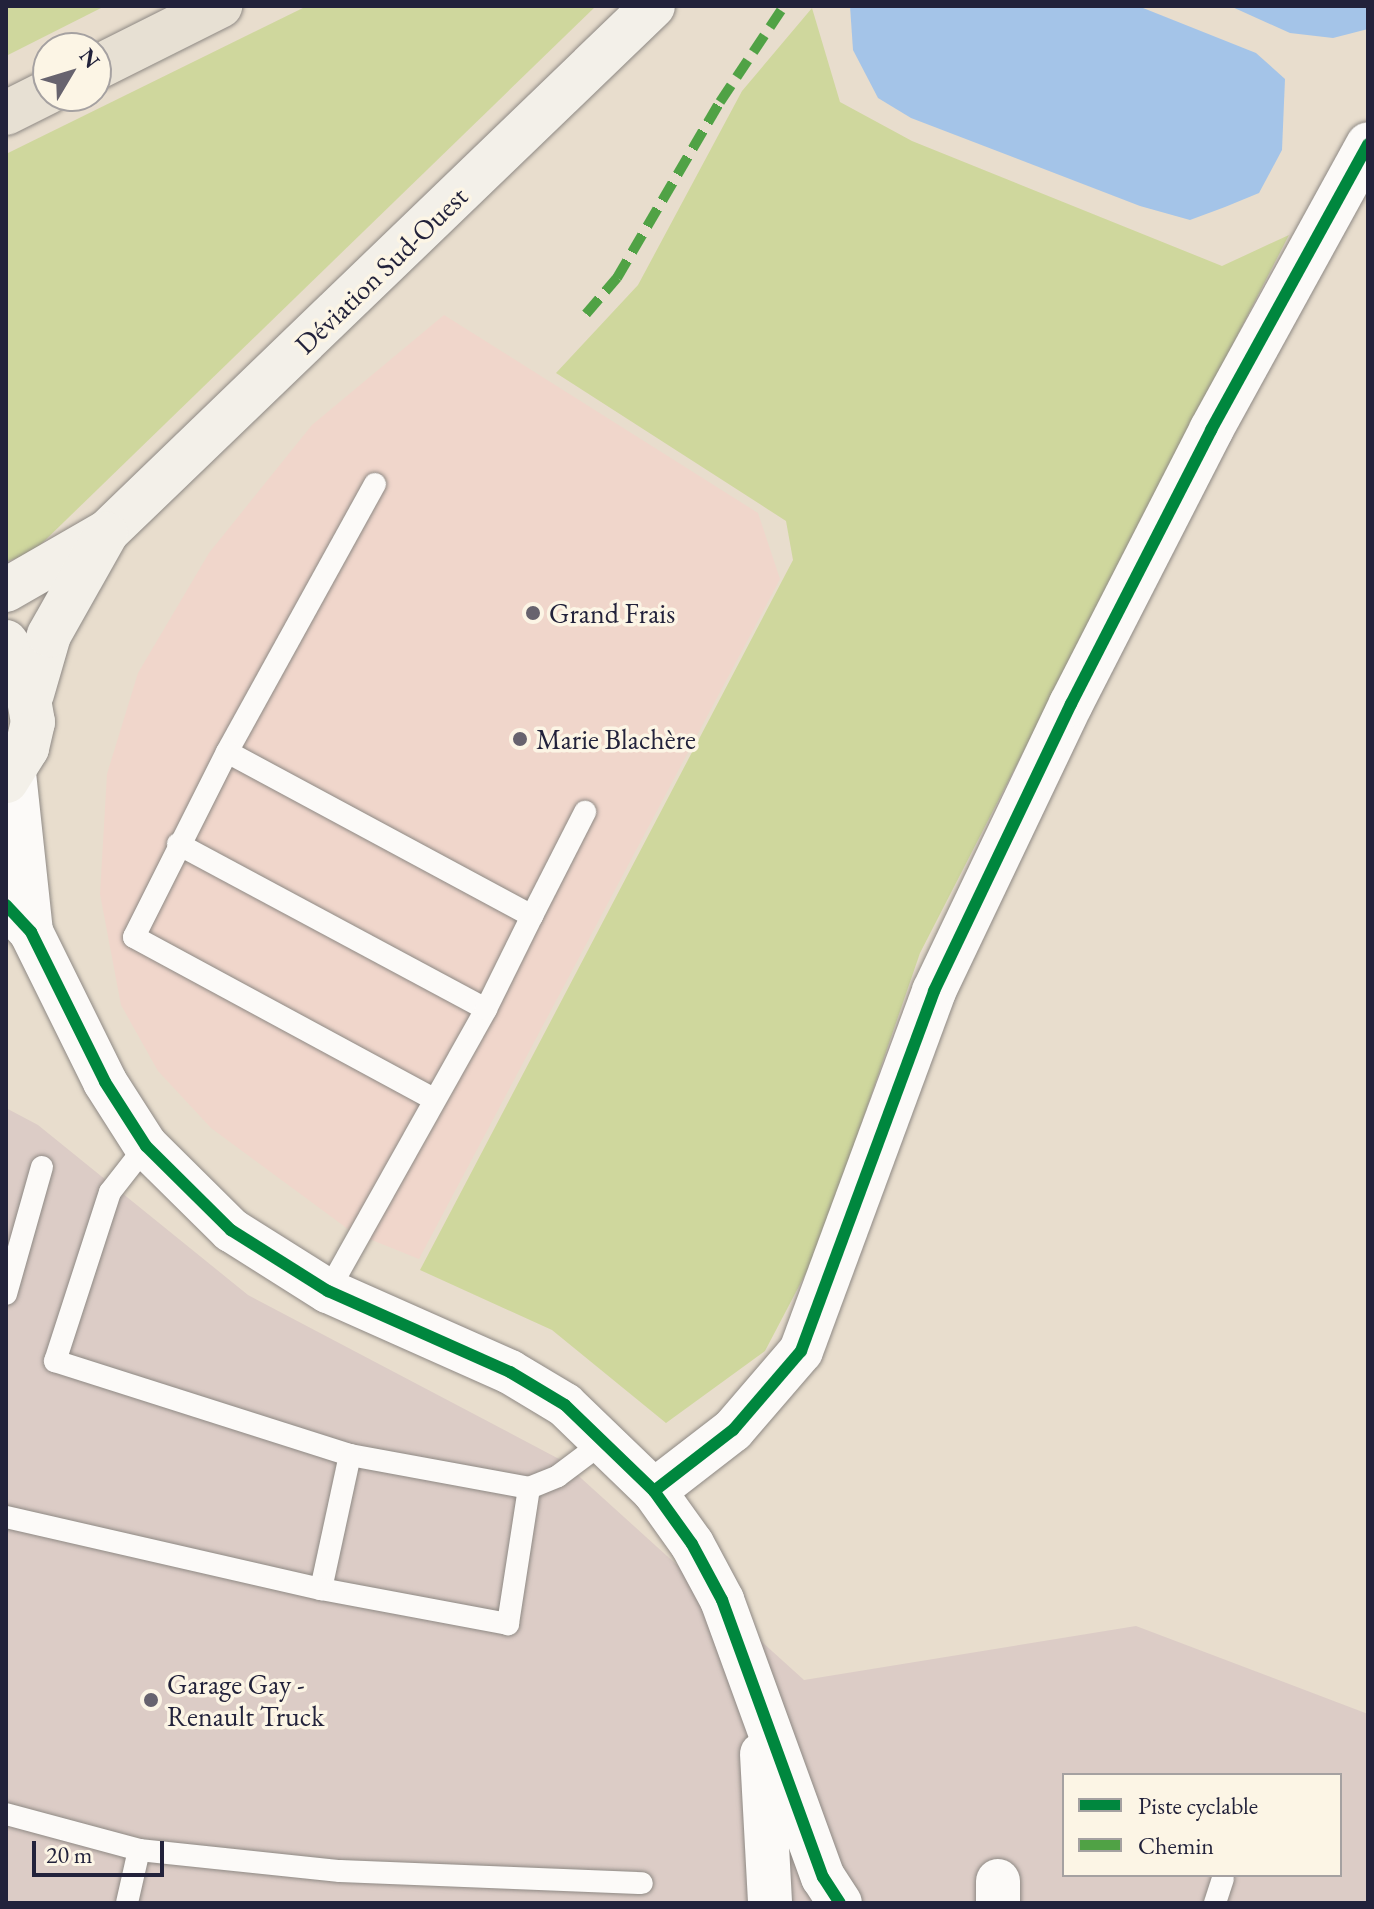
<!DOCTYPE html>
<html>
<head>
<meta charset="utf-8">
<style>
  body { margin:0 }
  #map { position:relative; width:1374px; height:1909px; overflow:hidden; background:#e8ddcd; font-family:"EB Garamond",serif }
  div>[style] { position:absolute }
  .built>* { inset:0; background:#f0d6cb }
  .industrial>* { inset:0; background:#dcccc6 }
  .green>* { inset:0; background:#cfd79d }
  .water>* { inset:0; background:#a4c4e8 }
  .roads { filter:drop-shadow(0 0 2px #8e8984) drop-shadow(0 0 2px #8e8984) }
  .service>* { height:22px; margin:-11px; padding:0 11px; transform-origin:11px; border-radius:11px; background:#fcfaf8 }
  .minor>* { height:44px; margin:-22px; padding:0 22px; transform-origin:22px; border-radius:22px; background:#fcfaf8 }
  .tertiary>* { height:44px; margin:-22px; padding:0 22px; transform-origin:22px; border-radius:22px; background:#fcfaf8 }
  .secondary>* { height:44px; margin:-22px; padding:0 22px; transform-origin:22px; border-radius:22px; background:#f3f0e9 }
  .primary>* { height:44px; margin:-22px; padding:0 22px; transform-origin:22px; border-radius:22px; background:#e7e0d3 }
  .quiet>* { height:10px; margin-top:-5px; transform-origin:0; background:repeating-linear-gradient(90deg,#50a245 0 20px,transparent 0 30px) }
  .cycleway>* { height:12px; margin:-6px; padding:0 6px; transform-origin:6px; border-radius:6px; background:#00873e }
  .dots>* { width:22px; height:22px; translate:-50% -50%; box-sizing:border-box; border:4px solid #fcf5e5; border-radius:50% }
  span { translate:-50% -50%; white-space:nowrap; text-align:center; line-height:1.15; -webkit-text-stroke:7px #fcf5e5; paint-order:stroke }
  .street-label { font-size:28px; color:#22223b }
  .poi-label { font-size:28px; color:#22223b }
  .left { translate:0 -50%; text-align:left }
  .frame { position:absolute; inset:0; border:8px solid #22223b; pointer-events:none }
  .legend { position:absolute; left:1062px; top:1773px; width:280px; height:104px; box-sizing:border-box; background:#fcf5e5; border:2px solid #a5a1a1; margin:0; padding:10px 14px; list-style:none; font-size:24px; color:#22223b }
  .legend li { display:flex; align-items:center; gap:16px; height:40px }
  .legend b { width:40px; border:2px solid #a5a1a1 }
  .north { position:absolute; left:32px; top:32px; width:80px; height:80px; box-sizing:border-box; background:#fcf5e5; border:2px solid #a5a1a1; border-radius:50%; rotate:52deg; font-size:22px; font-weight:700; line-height:32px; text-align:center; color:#22223b }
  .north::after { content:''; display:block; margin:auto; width:28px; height:36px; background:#67636e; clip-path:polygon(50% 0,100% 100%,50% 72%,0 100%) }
  .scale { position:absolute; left:32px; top:1841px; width:132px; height:36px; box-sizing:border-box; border:4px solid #22223b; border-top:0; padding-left:10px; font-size:24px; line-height:28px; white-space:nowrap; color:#22223b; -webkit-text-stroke:6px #fcf5e5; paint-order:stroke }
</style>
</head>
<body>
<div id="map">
  <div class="built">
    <div style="clip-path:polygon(444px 315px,758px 513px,780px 579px,419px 1259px,352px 1232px,211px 1128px,158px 1071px,121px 1005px,100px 894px,107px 774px,138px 673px,209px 553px,312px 425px)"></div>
  </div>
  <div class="industrial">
    <div style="clip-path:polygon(evenodd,6px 1108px,38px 1125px,248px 1295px,561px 1460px,804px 1680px,1136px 1626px,1368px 1714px,1368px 1903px,6px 1903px,6px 1108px,1064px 1775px,1340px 1775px,1340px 1875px,1064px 1875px,1064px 1775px)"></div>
  </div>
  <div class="green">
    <div style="clip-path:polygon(6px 6px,105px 6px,6px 56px)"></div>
    <div style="clip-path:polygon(307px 6px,596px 6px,33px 552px,6px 562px,6px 154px)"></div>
    <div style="clip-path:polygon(812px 8px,840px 102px,912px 141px,1222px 266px,1289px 235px,920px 953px,818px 1250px,765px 1351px,666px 1423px,552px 1330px,420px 1270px,793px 560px,786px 521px,556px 373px,638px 285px,742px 91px)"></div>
  </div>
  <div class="water">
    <div style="clip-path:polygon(850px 6px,1138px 6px,1256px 53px,1285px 79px,1282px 150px,1259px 193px,1225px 207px,1190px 220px,1140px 206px,911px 118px,878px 98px,853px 50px)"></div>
    <div style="clip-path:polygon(1230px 6px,1368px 6px,1368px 29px,1333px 38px,1290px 33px)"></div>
  </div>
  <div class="roads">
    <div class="service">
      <div style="left:227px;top:752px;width:306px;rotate:-61.1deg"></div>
      <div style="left:178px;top:844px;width:349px;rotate:28.2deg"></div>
      <div style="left:532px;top:916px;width:117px;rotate:-63deg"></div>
      <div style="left:146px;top:1146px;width:58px;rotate:128deg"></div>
      <div style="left:110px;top:1192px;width:178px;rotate:108deg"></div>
      <div style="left:55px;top:1361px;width:310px;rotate:17.7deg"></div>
      <div style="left:350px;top:1455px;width:182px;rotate:10.4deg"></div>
      <div style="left:529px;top:1488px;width:138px;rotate:98.8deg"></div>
      <div style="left:508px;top:1624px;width:190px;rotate:-169.4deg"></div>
      <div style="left:321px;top:1589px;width:137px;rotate:-77.8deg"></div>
      <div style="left:328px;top:1291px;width:323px;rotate:-60.7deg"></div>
      <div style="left:486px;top:1009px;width:104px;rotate:-63.7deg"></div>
      <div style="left:532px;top:916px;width:346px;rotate:-151.7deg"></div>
      <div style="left:227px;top:752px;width:207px;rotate:116.7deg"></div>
      <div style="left:134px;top:937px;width:340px;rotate:28.4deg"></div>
      <div style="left:6px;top:1294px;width:132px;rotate:-74.2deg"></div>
      <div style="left:529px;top:1488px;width:31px;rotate:-22deg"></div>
      <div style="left:558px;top:1476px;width:60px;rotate:-36.9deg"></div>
      <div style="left:6px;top:1517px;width:323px;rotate:12.9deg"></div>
      <div style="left:6px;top:1814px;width:138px;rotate:15.1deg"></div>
      <div style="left:139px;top:1850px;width:54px;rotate:102.8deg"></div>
      <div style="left:139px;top:1850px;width:202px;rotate:6deg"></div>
      <div style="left:340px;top:1871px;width:302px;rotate:2.3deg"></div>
      <div style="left:1215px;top:1903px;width:25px;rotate:-72deg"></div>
    </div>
    <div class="minor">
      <div style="left:654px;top:1491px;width:100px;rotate:-37.7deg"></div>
      <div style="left:733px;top:1430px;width:104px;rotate:-49.3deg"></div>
      <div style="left:801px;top:1351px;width:384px;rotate:-69.7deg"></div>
      <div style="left:934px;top:991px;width:318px;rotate:-64.5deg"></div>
      <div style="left:1071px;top:704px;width:308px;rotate:-62.9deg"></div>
      <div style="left:1211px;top:430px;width:326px;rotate:-61.2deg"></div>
      <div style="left:998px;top:1903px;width:22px;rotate:-90deg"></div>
    </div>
    <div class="tertiary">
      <div style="left:14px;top:773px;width:160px;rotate:83.9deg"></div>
      <div style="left:6px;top:905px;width:37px;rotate:47deg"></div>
      <div style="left:31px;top:932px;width:167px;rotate:63.7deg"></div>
      <div style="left:105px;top:1082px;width:76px;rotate:57.4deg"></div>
      <div style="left:146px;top:1146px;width:120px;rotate:44.7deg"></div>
      <div style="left:231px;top:1230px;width:115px;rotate:32.2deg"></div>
      <div style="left:328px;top:1291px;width:199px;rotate:24deg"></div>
      <div style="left:510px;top:1372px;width:64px;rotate:31deg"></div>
      <div style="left:565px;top:1405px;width:124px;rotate:44deg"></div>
      <div style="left:654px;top:1491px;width:65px;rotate:54.4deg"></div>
      <div style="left:692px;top:1544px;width:64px;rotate:61.8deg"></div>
      <div style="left:722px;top:1600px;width:295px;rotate:70deg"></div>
      <div style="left:823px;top:1877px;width:31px;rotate:57deg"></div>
      <div style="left:762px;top:1754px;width:149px;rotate:86.9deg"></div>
    </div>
    <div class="secondary">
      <div style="left:6px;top:590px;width:116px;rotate:-29.9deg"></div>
      <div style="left:107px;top:532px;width:758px;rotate:-43.93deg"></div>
      <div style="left:6px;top:642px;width:29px;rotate:55deg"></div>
      <div style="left:23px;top:666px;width:57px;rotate:79.9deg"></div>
      <div style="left:33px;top:722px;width:27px;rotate:103deg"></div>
      <div style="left:27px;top:748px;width:39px;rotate:122deg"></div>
      <div style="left:32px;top:694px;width:61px;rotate:-73.9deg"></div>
      <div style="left:49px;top:635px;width:116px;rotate:-60.6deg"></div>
    </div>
    <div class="primary">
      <div style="left:96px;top:68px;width:139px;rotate:-26.6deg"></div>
      <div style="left:6px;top:113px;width:47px;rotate:-26.6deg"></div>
    </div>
  </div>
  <div class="quiet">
    <div style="left:586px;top:314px;width:48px;rotate:-49.3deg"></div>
    <div style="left:617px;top:278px;width:204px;rotate:-59.7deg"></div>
    <div style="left:720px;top:102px;width:115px;rotate:-56.3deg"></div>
  </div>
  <div class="cycleway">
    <div style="left:6px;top:905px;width:37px;rotate:47deg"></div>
    <div style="left:31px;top:932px;width:167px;rotate:63.7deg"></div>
    <div style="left:105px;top:1082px;width:76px;rotate:57.4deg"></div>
    <div style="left:146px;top:1146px;width:120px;rotate:44.7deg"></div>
    <div style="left:231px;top:1230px;width:115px;rotate:32.2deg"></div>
    <div style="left:328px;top:1291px;width:199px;rotate:24deg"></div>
    <div style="left:510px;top:1372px;width:64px;rotate:31deg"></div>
    <div style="left:565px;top:1405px;width:124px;rotate:44deg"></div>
    <div style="left:654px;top:1491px;width:65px;rotate:54.4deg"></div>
    <div style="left:692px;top:1544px;width:64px;rotate:61.8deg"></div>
    <div style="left:722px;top:1600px;width:295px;rotate:70deg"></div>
    <div style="left:823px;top:1877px;width:31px;rotate:57deg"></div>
    <div style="left:654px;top:1491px;width:100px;rotate:-37.7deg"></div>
    <div style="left:733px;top:1430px;width:104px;rotate:-49.3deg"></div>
    <div style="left:801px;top:1351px;width:384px;rotate:-69.7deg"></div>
    <div style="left:934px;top:991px;width:318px;rotate:-64.5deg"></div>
    <div style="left:1071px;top:704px;width:308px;rotate:-62.9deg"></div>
    <div style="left:1211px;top:430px;width:326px;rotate:-61.2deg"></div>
  </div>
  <div class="dots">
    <div style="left:533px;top:613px;background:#67636e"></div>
    <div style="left:520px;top:739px;background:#67636e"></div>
    <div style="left:151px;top:1700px;background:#67636e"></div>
  </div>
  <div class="street-label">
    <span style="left:381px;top:270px;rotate:-44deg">Déviation Sud-Ouest</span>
  </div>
  <div class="poi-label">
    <span class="left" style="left:549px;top:613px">Grand Frais</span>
    <span class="left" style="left:536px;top:739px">Marie Blachère</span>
    <span class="left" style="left:167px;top:1700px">Garage Gay -<br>Renault Truck</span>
  </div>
  <div class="frame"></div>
  <ul class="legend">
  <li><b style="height:10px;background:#00873e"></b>Piste cyclable</li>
  <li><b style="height:10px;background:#50a245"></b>Chemin</li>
  </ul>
  <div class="north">N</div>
  <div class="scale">20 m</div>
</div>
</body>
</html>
